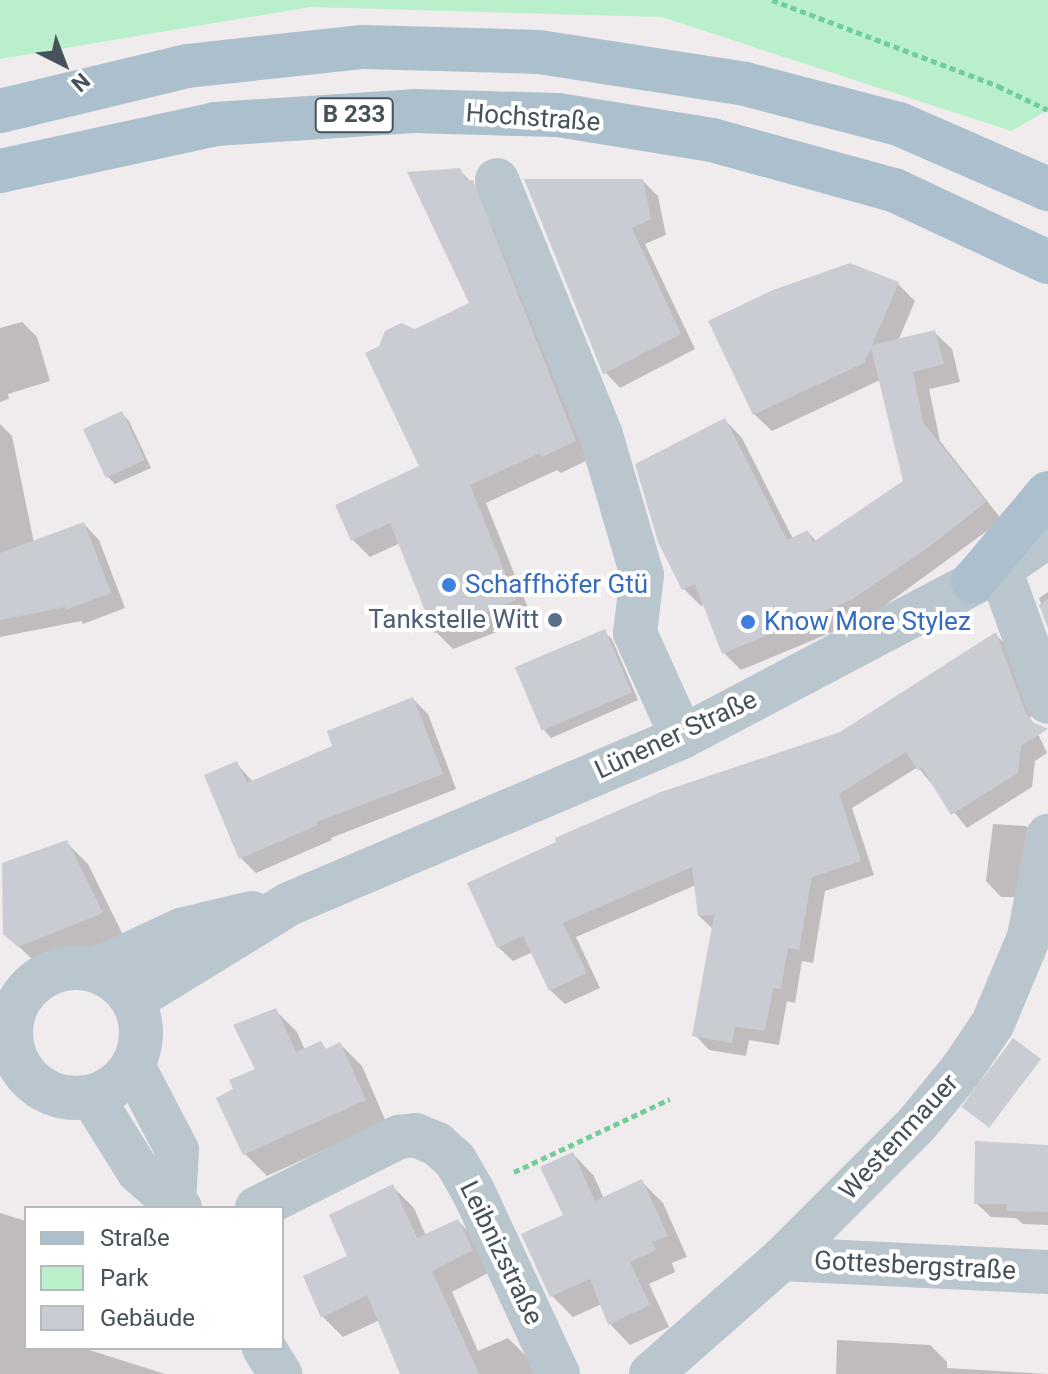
<!DOCTYPE html>
<html>
<head>
<meta charset="utf-8">
<style>
  body { margin:0 }
  #map { position:relative; width:1048px; height:1374px; overflow:hidden; background:#f0eced; font-family:Roboto,sans-serif }
  div>[style] { position:absolute }
  .green>* { inset:0; background:#b9efca }
  .shadow>* { inset:0; background:#0003 }
  .building>* { inset:0; background:#c9ccd2; transform-origin:0 0 }
  .path>* { height:5px; margin-top:-2.5px; transform-origin:0; background:repeating-linear-gradient(90deg,#71cd99 0 6px,transparent 0 10px) }
  .minor>* { height:44px; margin:-22px; padding:0 22px; transform-origin:22px; border-radius:22px; background:#bac6cd }
  .minor>.ring { margin:-22px; padding:0; box-sizing:content-box; background:none; border:44px solid #bac6cd; border-radius:50% }
  .major>* { height:44px; margin:-22px; padding:0 22px; transform-origin:22px; border-radius:22px; background:#abbfcd }
  .dots>* { width:22px; height:22px; translate:-50% -50%; box-sizing:border-box; border:4px solid #fff; border-radius:50% }
  span { translate:-50% -50%; white-space:nowrap; text-align:center; line-height:1.15; -webkit-text-stroke:8px #fff; paint-order:stroke }
  .shield-label span { padding:2px 6px; background:#fff; border:2px solid; border-radius:6px; -webkit-text-stroke-width:0 }
  .shield-label { font-size:24px; color:#45525a; font-weight:700 }
  .street-label { font-size:26px; color:#45525a }
  .shop-label { font-size:26px; color:#366cbe }
  .left { translate:0 -50%; text-align:left }
  .service-label { font-size:26px; color:#4e5e75 }
  .right { translate:-100% -50%; text-align:right }
  .legend { position:absolute; left:24px; top:1206px; width:260px; height:144px; box-sizing:border-box; background:#fff; border:2px solid #b5babd; margin:0; padding:10px 14px; list-style:none; font-size:24px; color:#45525a }
  .legend li { display:flex; align-items:center; gap:16px; height:40px }
  .legend b { width:40px; border:2px solid #b5babd }
  .north { position:absolute; left:24px; top:24px; width:80px; height:80px; -webkit-text-stroke:6px #fff; paint-order:stroke; rotate:138deg; font-size:22px; font-weight:700; line-height:32px; text-align:center; color:#45525a }
  .north::after { content:''; display:block; margin:auto; width:28px; height:36px; background:#45525a; clip-path:polygon(50% 0,100% 100%,50% 72%,0 100%) }
</style>
</head>
<body>
<div id="map">
  <div class="green">
    <div style="clip-path:polygon(0 0,1048px 0,1048px 110px,1011px 131px,662px 17px,310px 7px,0 59px)"></div>
  </div>
  <div class="shadow">
    <div style="clip-path:polygon(460px 171px,489px 199px,592px 458px,561px 473px,557px 470px,486px 503px,532px 618px,453px 649px,436px 632px,400px 543px,370px 557px,353px 540px,422px 467px,415px 331px,471px 304px)"></div>
    <div style="clip-path:polygon(527px 181px,643px 181px,658px 196px,666px 235px,645px 244px,695px 349px,620px 388px,605px 372px)"></div>
    <div style="clip-path:polygon(898px 284px,915px 301px,898px 341px,934px 332px,952px 349px,960px 382px,929px 389px,940px 441px,1002px 520px,869px 617px,741px 670px,724px 653px,705px 604px,701px 606px,684px 589px,725px 420px,742px 438px,793px 539px,808px 532px,817px 542px,905px 482px,880px 380px,772px 431px,754px 414px)"></div>
    <div style="clip-path:polygon(22px 322px,37px 337px,50px 381px,8px 394px,9px 399px,0 402px,0 328px)"></div>
    <div style="clip-path:polygon(122px 414px,129px 421px,151px 468px,115px 484px,108px 477px)"></div>
    <div style="clip-path:polygon(0 424px,12px 436px,34px 543px,84px 524px,99px 540px,125px 608px,83px 624px,81px 621px,0 637px)"></div>
    <div style="clip-path:polygon(1048px 592px,1048px 622px,1039px 598px)"></div>
    <div style="clip-path:polygon(604px 632px,612px 639px,638px 700px,551px 738px,544px 730px)"></div>
    <div style="clip-path:polygon(996px 635px,1010px 649px,1034px 715px,1030px 717px,1047px 753px,1035px 761px,1032px 787px,967px 828px,918px 767px,852px 808px,874px 875px,825px 891px,813px 963px,802px 961px,795px 1003px,787px 1001px,779px 1045px,749px 1040px,746px 1056px,709px 1050px,695px 1035px,713px 929px,699px 916px,696px 885px,576px 937px,600px 988px,565px 1004px,550px 990px,533px 952px,513px 961px,498px 947px)"></div>
    <div style="clip-path:polygon(413px 699px,428px 714px,456px 789px,331px 838px,332px 840px,256px 873px,241px 858px,236px 763px,253px 782px,335px 747px)"></div>
    <div style="clip-path:polygon(993px 824px,1026px 826px,1041px 841px,1029px 897px,1001px 897px,986px 881px)"></div>
    <div style="clip-path:polygon(66px 842px,88px 864px,123px 935px,41px 968px,5px 933px)"></div>
    <div style="clip-path:polygon(275px 1010px,297px 1032px,305px 1050px,321px 1043px,327px 1050px,340px 1044px,362px 1066px,386px 1122px,267px 1176px,245px 1154px,236px 1090px,258px 1070px)"></div>
    <div style="clip-path:polygon(1048px 1147px,1048px 1225px,1023px 1224px,1016px 1218px,991px 1217px,976px 1203px)"></div>
    <div style="clip-path:polygon(573px 1154px,594px 1176px,604px 1199px,642px 1182px,663px 1203px,687px 1257px,672px 1263px,675px 1272px,649px 1284px,669px 1327px,630px 1345px,609px 1323px,602px 1304px,573px 1317px,552px 1296px)"></div>
    <div style="clip-path:polygon(393px 1187px,414px 1208px,426px 1236px,458px 1221px,479px 1242px,492px 1271px,452px 1292px,478px 1351px,508px 1338px,529px 1359px,536px 1374px,402px 1374px,380px 1320px,343px 1337px,322px 1316px,350px 1257px)"></div>
    <div style="clip-path:polygon(0 1213px,26px 1221px,26px 1348px,83px 1348px,165px 1374px,0 1374px)"></div>
    <div style="clip-path:polygon(837px 1340px,930px 1345px,947px 1362px,947px 1368px,1048px 1374px,836px 1374px)"></div>
  </div>
  <div class="building">
    <div style="clip-path:polygon(460px 168px,466px 180px,473px 180px,576px 441px,542px 457px,540px 453px,470px 485px,516px 600px,434px 633px,390px 523px,351px 541px,335px 505px,419px 466px,365px 353px,379px 346px,385px 331px,401px 323px,415px 329px,469px 303px,407px 172px)"></div>
    <div style="clip-path:polygon(524px 179px,643px 179px,651px 219px,632px 228px,681px 334px,603px 374px)"></div>
    <div style="clip-path:polygon(850px 263px,899px 282px,872px 345px,935px 330px,944px 364px,913px 372px,923px 422px,986px 502px,929px 547px,851px 600px,722px 654px,695px 584px,682px 590px,658px 542px,635px 464px,725px 418px,787px 540px,808px 530px,813px 542px,903px 481px,871px 348px,864px 363px,753px 415px,708px 321px,773px 290px)"></div>
    <div style="left:122px;top:411px;width:54px;height:43px;rotate:65deg"></div>
    <div style="clip-path:polygon(84px 522px,111px 593px,66px 610px,65px 607px,0 620px,0 553px)"></div>
    <div style="clip-path:polygon(1048px 599px,1048px 628px,1039px 605px)"></div>
    <div style="left:605px;top:629px;width:69px;height:98px;rotate:67deg"></div>
    <div style="clip-path:polygon(996px 632px,1025px 711px,1033px 722px,1048px 729px,1021px 746px,1018px 773px,951px 815px,922px 768px,918px 771px,906px 752px,839px 794px,861px 861px,812px 877px,799px 950px,788px 948px,781px 989px,773px 988px,765px 1031px,735px 1027px,732px 1043px,692px 1036px,714px 915px,698px 916px,692px 867px,563px 923px,587px 973px,549px 991px,523px 936px,497px 948px,467px 883px,556px 842px,555px 838px,661px 792px,840px 732px)"></div>
    <div style="clip-path:polygon(413px 697px,443px 774px,317px 822px,318px 825px,239px 859px,204px 775px,237px 761px,247px 783px,332px 746px,327px 731px)"></div>
    <div style="clip-path:polygon(67px 840px,103px 913px,18px 947px,3px 934px,2px 863px)"></div>
    <div style="clip-path:polygon(276px 1008px,296px 1052px,321px 1041px,326px 1049px,340px 1042px,366px 1100px,243px 1155px,216px 1098px,233px 1089px,229px 1080px,255px 1069px,233px 1025px)"></div>
    <div style="left:1013px;top:1038px;width:35px;height:86px;rotate:37deg"></div>
    <div style="clip-path:polygon(975px 1141px,1048px 1145px,1048px 1212px,1006px 1211px,1007px 1204px,974px 1204px)"></div>
    <div style="clip-path:polygon(573px 1152px,595px 1201px,642px 1179px,668px 1236px,652px 1242px,656px 1250px,630px 1262px,650px 1305px,608px 1325px,590px 1279px,550px 1297px,521px 1234px,563px 1215px,540px 1167px)"></div>
    <div style="clip-path:polygon(393px 1184px,417px 1238px,458px 1219px,473px 1250px,432px 1271px,479px 1374px,400px 1374px,367px 1295px,321px 1318px,303px 1276px,347px 1256px,329px 1215px)"></div>
  </div>
  <div class="path">
    <div style="left:772px;top:0;width:242px;rotate:20.8deg"></div>
    <div style="left:998px;top:86px;width:55px;rotate:25.6deg"></div>
    <div style="left:514px;top:1172px;width:172px;rotate:-25.1deg"></div>
  </div>
  <div class="minor">
    <div style="left:497px;top:180px;width:275px;rotate:67.8deg"></div>
    <div style="left:601px;top:435px;width:146px;rotate:73.7deg"></div>
    <div style="left:642px;top:575px;width:58px;rotate:96.9deg"></div>
    <div style="left:635px;top:633px;width:114px;rotate:65.7deg"></div>
    <div style="left:1000px;top:569px;width:141px;rotate:70.2deg"></div>
    <div class="ring" style="left:11px;top:968px;width:86px;height:86px"></div>
    <div style="left:95px;top:970px;width:95px;rotate:-24.9deg"></div>
    <div style="left:181px;top:930px;width:73px;rotate:-13.5deg"></div>
    <div style="left:133px;top:1000px;width:183px;rotate:-31.6deg"></div>
    <div style="left:289px;top:904px;width:427px;rotate:-23deg"></div>
    <div style="left:682px;top:737px;width:360px;rotate:-27.8deg"></div>
    <div style="left:1000px;top:569px;width:58px;rotate:-34.5deg"></div>
    <div style="left:133px;top:1066px;width:95px;rotate:62.4deg"></div>
    <div style="left:177px;top:1150px;width:50px;rotate:93.4deg"></div>
    <div style="left:92px;top:1097px;width:87px;rotate:58.1deg"></div>
    <div style="left:138px;top:1171px;width:56px;rotate:41.4deg"></div>
    <div style="left:257px;top:1208px;width:159px;rotate:-26.6deg"></div>
    <div style="left:399px;top:1137px;width:16px;rotate:-7deg"></div>
    <div style="left:415px;top:1135px;width:24px;rotate:22deg"></div>
    <div style="left:437px;top:1144px;width:24px;rotate:42deg"></div>
    <div style="left:455px;top:1160px;width:36px;rotate:60deg"></div>
    <div style="left:473px;top:1191px;width:202px;rotate:65.1deg"></div>
    <div style="left:782px;top:1259px;width:266px;rotate:2.8deg"></div>
    <div style="left:264px;top:1348px;width:31px;rotate:58deg"></div>
    <div style="left:651px;top:1374px;width:174px;rotate:-41.3deg"></div>
    <div style="left:782px;top:1259px;width:191px;rotate:-45deg"></div>
    <div style="left:917px;top:1124px;width:71px;rotate:-50.7deg"></div>
    <div style="left:962px;top:1069px;width:55px;rotate:-56deg"></div>
    <div style="left:993px;top:1023px;width:93px;rotate:-67.3deg"></div>
    <div style="left:1029px;top:937px;width:103px;rotate:-79.3deg"></div>
  </div>
  <div class="major">
    <div style="left:0;top:111px;width:192px;rotate:-13.5deg"></div>
    <div style="left:187px;top:66px;width:177px;rotate:-6.2deg"></div>
    <div style="left:363px;top:47px;width:176px;rotate:1.6deg"></div>
    <div style="left:539px;top:52px;width:208px;rotate:8.8deg"></div>
    <div style="left:745px;top:84px;width:159px;rotate:14.6deg"></div>
    <div style="left:899px;top:124px;width:163px;rotate:23.6deg"></div>
    <div style="left:0;top:171px;width:220px;rotate:-12.3deg"></div>
    <div style="left:215px;top:124px;width:199px;rotate:-3.7deg"></div>
    <div style="left:414px;top:111px;width:144px;rotate:1.6deg"></div>
    <div style="left:558px;top:115px;width:156px;rotate:9.2deg"></div>
    <div style="left:712px;top:140px;width:189px;rotate:15.4deg"></div>
    <div style="left:894px;top:190px;width:170px;rotate:25.1deg"></div>
    <div style="left:973px;top:582px;width:116px;rotate:-49.9deg"></div>
  </div>
  <div class="dots">
    <div style="left:449px;top:585px;background:#3f7fe0"></div>
    <div style="left:555px;top:620px;background:#5c6f8a"></div>
    <div style="left:748px;top:622px;background:#3f7fe0"></div>
  </div>
  <div class="shield-label">
    <span style="left:354px;top:115px">B 233</span>
  </div>
  <div class="street-label">
    <span style="left:533px;top:118px;rotate:4deg">Hochstraße</span>
    <span style="left:676px;top:735px;rotate:-25deg">Lünener Straße</span>
    <span style="left:899px;top:1137px;rotate:-47deg">Westenmauer</span>
    <span style="left:501px;top:1253px;rotate:64deg">Leibnizstraße</span>
    <span style="left:915px;top:1266px;rotate:3deg">Gottesbergstraße</span>
  </div>
  <div class="shop-label">
    <span class="left" style="left:465px;top:585px">Schaffhöfer Gtü</span>
    <span class="left" style="left:764px;top:622px">Know More Stylez</span>
  </div>
  <div class="service-label">
    <span class="right" style="left:539px;top:620px">Tankstelle Witt</span>
  </div>
  <ul class="legend">
  <li><b style="height:10px;background:#abbfcd"></b>Straße</li>
  <li><b style="height:22px;background:#b9efca"></b>Park</li>
  <li><b style="height:22px;background:#c9ccd2"></b>Gebäude</li>
  </ul>
  <div class="north">N</div>
</div>
</body>
</html>
